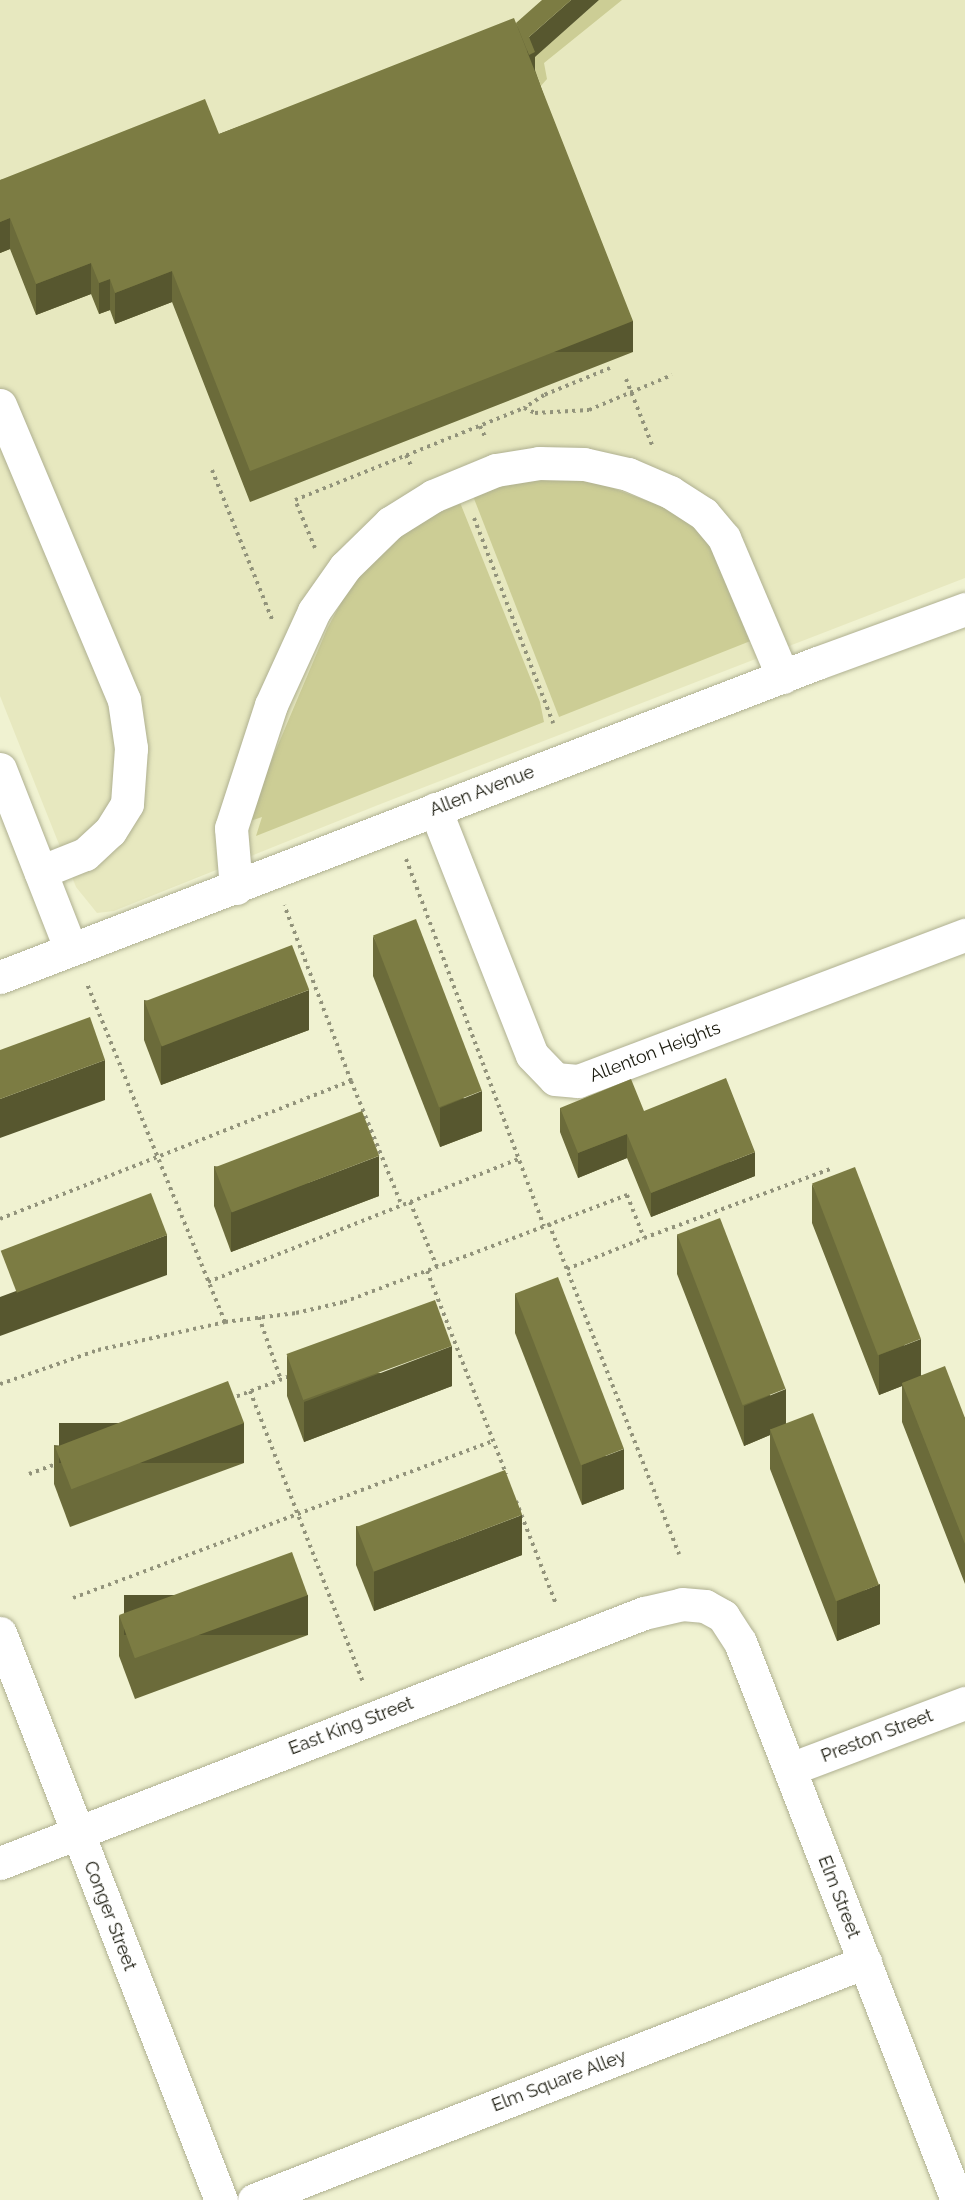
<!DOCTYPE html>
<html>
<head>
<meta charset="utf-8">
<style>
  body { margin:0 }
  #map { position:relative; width:965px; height:2200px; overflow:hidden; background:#f0f2d1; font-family:Raleway,sans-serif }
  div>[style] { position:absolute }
  .built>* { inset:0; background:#e7e8bf }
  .green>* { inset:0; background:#cccd95 }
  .path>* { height:4px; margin-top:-2px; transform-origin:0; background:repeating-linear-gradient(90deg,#92937b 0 3px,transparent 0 7.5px) }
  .roads { filter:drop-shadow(0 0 2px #afb091) drop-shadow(0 0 2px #afb091) }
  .minor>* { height:33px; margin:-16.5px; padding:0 16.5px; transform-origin:16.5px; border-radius:16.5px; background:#fff }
  .wall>* { inset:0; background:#6b6b3a }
  .shaded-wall>* { inset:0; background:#57572f; transform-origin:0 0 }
  .building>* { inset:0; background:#7c7c43; transform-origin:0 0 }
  span { translate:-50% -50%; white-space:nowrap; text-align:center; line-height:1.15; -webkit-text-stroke:5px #fff; paint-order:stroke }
  .street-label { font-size:18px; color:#1a1a0e }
</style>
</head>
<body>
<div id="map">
  <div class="built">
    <div style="clip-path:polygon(0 0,965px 0,965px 578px,378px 805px,114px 911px,97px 913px,76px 887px,0 696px)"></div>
  </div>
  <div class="green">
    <div style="clip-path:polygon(599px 0,622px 0,544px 63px,547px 79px,539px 88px,529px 62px)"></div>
    <div style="clip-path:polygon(537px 477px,583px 477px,666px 508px,698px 527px,714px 551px,753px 640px,559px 717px,473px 496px,499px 485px)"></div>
    <div style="clip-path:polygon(459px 500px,540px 702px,544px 722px,256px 836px,262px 817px,245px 823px,327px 629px,352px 582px,382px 548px,420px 520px)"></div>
  </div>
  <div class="path">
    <div style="left:610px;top:368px;width:71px;rotate:157.8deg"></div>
    <div style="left:544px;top:395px;width:24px;rotate:147deg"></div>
    <div style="left:524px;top:408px;width:12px;rotate:24deg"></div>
    <div style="left:535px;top:413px;width:54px;rotate:-3.2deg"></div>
    <div style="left:589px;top:410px;width:90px;rotate:-22.9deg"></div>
    <div style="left:626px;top:379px;width:71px;rotate:68.5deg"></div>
    <div style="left:480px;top:426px;width:14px;rotate:65deg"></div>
    <div style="left:406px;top:455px;width:14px;rotate:65deg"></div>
    <div style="left:212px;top:470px;width:161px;rotate:68.1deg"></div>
    <div style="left:474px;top:518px;width:220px;rotate:68.9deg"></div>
    <div style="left:315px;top:548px;width:52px;rotate:-112.6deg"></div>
    <div style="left:295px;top:500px;width:247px;rotate:-21.9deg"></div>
    <div style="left:406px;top:859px;width:392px;rotate:69.4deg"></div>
    <div style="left:351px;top:1081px;width:135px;rotate:67.8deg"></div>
    <div style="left:410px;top:1202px;width:70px;rotate:67.4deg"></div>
    <div style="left:0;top:1219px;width:377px;rotate:-21.5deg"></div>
    <div style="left:351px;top:1081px;width:188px;rotate:-110.8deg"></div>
    <div style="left:549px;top:1224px;width:355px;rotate:68.5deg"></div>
    <div style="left:567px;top:1269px;width:83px;rotate:-21.9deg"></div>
    <div style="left:427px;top:1271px;width:218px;rotate:68.7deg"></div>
    <div style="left:208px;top:1282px;width:334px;rotate:-21.6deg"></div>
    <div style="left:259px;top:1317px;width:67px;rotate:70.8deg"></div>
    <div style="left:225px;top:1322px;width:72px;rotate:-7.2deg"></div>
    <div style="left:296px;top:1313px;width:49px;rotate:-12.9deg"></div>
    <div style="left:344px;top:1302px;width:303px;rotate:-20.7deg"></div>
    <div style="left:627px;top:1195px;width:46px;rotate:68.4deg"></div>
    <div style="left:644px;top:1238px;width:199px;rotate:-20.3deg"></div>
    <div style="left:0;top:1384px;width:104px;rotate:-19.1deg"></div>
    <div style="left:98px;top:1350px;width:130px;rotate:-12.4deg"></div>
    <div style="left:225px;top:1322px;width:367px;rotate:-112.2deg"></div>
    <div style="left:250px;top:1391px;width:312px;rotate:68.8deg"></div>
    <div style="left:230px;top:1399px;width:64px;rotate:-21deg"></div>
    <div style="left:29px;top:1474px;width:30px;rotate:-20deg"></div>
    <div style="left:516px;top:1501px;width:110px;rotate:68.8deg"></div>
    <div style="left:73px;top:1598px;width:448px;rotate:-20.5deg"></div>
  </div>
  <div class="roads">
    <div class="minor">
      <div style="left:0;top:405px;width:320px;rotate:67.2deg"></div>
      <div style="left:124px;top:700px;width:49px;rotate:81.7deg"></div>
      <div style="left:131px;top:748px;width:56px;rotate:94.1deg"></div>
      <div style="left:127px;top:804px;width:32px;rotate:122deg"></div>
      <div style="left:110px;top:831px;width:34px;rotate:137deg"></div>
      <div style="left:85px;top:854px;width:48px;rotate:158.2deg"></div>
      <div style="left:0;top:769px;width:194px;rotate:68.6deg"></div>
      <div style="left:435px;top:809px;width:264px;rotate:68.5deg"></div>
      <div style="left:532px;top:1055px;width:33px;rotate:46deg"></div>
      <div style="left:555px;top:1079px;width:23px;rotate:5deg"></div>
      <div style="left:578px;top:1081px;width:414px;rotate:-20.7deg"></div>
      <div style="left:236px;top:888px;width:60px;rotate:-94.8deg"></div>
      <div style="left:231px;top:828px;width:129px;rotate:-72deg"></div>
      <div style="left:271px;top:705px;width:103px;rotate:-65.4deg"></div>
      <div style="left:314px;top:611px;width:54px;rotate:-54.8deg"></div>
      <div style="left:345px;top:567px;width:63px;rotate:-44.4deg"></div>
      <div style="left:390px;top:523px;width:51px;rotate:-32.1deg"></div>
      <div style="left:433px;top:496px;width:68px;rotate:-22.4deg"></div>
      <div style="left:496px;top:470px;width:44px;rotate:-9.2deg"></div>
      <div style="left:539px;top:463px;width:45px;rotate:1.3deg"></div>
      <div style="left:584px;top:464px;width:45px;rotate:12.8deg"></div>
      <div style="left:628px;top:474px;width:46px;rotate:23.2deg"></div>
      <div style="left:670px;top:492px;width:40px;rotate:32.9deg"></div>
      <div style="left:704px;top:514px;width:31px;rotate:50deg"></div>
      <div style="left:724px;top:538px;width:151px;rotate:67deg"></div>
      <div style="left:0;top:977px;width:875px;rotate:-21.02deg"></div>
      <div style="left:817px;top:663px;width:158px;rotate:-20deg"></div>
      <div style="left:0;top:1633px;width:609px;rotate:68.71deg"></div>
      <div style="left:790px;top:1769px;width:187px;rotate:-20.7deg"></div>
      <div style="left:0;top:1863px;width:691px;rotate:-21.22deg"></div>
      <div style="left:644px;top:1613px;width:39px;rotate:-13deg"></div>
      <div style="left:682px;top:1604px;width:23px;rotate:5deg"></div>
      <div style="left:705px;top:1606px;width:21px;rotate:29deg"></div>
      <div style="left:723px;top:1616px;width:31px;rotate:57deg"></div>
      <div style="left:740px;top:1642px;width:599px;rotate:68.75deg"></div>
      <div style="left:254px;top:2200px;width:656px;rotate:-21.28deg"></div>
    </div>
  </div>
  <div class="wall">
    <div style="clip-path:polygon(516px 23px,535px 57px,535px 70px,633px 352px,250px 502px,172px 302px,115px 324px,110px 310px,99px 314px,91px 294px,36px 315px,10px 249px,0 253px,0 180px,219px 134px)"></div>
    <div style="clip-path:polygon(373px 936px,482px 1131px,440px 1147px,373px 976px)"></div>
    <div style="clip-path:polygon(144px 1000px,309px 1030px,161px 1085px,144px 1040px)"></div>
    <div style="clip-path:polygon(560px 1108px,644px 1111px,755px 1176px,651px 1217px,627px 1158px,578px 1178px,560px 1132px)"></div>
    <div style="clip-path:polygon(214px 1166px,379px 1196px,231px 1252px,214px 1206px)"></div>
    <div style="clip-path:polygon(812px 1184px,921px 1375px,965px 1418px,965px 1584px,902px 1422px,902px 1386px,879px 1395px,812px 1223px)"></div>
    <div style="clip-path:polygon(677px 1234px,786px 1423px,880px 1624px,837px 1641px,770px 1469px,770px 1435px,744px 1446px,677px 1274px)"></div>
    <div style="clip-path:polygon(515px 1293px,624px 1489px,582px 1505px,515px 1333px)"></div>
    <div style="clip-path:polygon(287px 1356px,452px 1386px,304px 1442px,287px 1396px)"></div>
    <div style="clip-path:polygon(54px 1445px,244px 1463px,70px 1527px,54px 1484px)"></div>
    <div style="clip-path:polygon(356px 1526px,522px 1555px,374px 1611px,356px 1565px)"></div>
    <div style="clip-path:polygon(119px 1616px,308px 1635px,135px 1699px,119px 1656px)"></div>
  </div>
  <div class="shaded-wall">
    <div style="clip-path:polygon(571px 0,599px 0,535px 57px,535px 77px,526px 56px,529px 37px)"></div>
    <div style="clip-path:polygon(10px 218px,10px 249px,0 253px,0 222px)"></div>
    <div style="clip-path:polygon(91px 263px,91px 294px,36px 315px,36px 284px)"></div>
    <div style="clip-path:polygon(172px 271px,172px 302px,115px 324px,115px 293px)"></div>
    <div style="clip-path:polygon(110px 279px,110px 310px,99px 314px,99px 283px)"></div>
    <div style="left:633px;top:321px;width:31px;height:411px;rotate:90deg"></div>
    <div style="clip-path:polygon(309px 990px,309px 1030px,161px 1085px,161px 1045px)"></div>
    <div style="clip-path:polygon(105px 1060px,105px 1100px,0 1138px,0 1099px)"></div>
    <div style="clip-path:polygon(482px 1091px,482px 1131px,440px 1147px,440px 1108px)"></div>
    <div style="clip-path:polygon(627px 1134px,627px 1158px,578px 1178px,578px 1153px)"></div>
    <div style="clip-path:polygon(755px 1152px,755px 1176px,651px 1217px,651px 1193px)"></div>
    <div style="clip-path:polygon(379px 1156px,379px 1196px,231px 1252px,231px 1212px)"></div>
    <div style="clip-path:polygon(167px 1235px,167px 1275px,0 1336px,0 1297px)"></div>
    <div style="clip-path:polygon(921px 1339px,921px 1378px,902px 1383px,902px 1386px,879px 1395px,879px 1355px)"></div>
    <div style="clip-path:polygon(452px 1346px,452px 1386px,304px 1442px,304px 1402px)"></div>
    <div style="clip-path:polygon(786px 1389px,786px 1429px,770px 1429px,770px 1435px,744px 1446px,744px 1406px)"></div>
    <div style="left:244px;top:1423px;width:40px;height:185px;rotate:90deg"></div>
    <div style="clip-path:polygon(624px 1449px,624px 1489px,582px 1505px,582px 1465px)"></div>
    <div style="clip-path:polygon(522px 1515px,522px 1555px,374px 1611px,374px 1571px)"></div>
    <div style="clip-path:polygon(880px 1584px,880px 1624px,837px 1641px,837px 1601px)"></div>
    <div style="left:308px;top:1595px;width:40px;height:184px;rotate:90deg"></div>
  </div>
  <div class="building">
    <div style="clip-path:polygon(542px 0,571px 0,529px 37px,535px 52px,529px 55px,516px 23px)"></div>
    <div style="clip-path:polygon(514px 18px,633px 321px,250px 471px,172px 271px,115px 293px,110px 279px,99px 283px,91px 263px,36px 284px,10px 218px,0 222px,0 180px,205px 99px,219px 134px)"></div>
    <div style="left:416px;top:919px;width:184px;height:46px;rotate:69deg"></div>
    <div style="left:292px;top:945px;width:48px;height:158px;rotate:69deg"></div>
    <div style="clip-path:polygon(90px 1017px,105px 1060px,0 1099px,0 1050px)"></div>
    <div style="clip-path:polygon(726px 1078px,755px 1152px,651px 1193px,627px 1134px,578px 1153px,560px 1108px,631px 1079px,644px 1111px)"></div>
    <div style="left:362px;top:1111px;width:48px;height:158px;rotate:69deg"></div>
    <div style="left:855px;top:1167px;width:184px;height:46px;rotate:69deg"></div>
    <div style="left:151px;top:1193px;width:45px;height:161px;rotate:69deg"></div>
    <div style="left:720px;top:1218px;width:183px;height:46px;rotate:69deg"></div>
    <div style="left:558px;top:1277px;width:184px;height:46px;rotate:69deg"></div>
    <div style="left:435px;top:1300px;width:49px;height:158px;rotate:70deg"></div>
    <div style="clip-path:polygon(945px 1366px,965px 1418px,965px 1544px,902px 1383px)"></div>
    <div style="left:228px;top:1381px;width:45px;height:185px;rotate:69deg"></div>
    <div style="left:813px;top:1413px;width:184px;height:46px;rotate:69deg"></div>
    <div style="left:505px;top:1470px;width:48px;height:159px;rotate:69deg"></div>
    <div style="left:292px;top:1552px;width:46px;height:184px;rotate:70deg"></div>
  </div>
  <div class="street-label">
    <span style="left:482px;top:791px;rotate:-21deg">Allen Avenue</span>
    <span style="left:655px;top:1052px;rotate:-21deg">Allenton Heights</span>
    <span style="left:351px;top:1726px;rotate:-21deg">East King Street</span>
    <span style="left:877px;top:1736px;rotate:-21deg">Preston Street</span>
    <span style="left:839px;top:1897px;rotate:69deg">Elm Street</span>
    <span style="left:110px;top:1916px;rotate:69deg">Conger Street</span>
    <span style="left:559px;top:2081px;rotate:-21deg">Elm Square Alley</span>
  </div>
</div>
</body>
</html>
